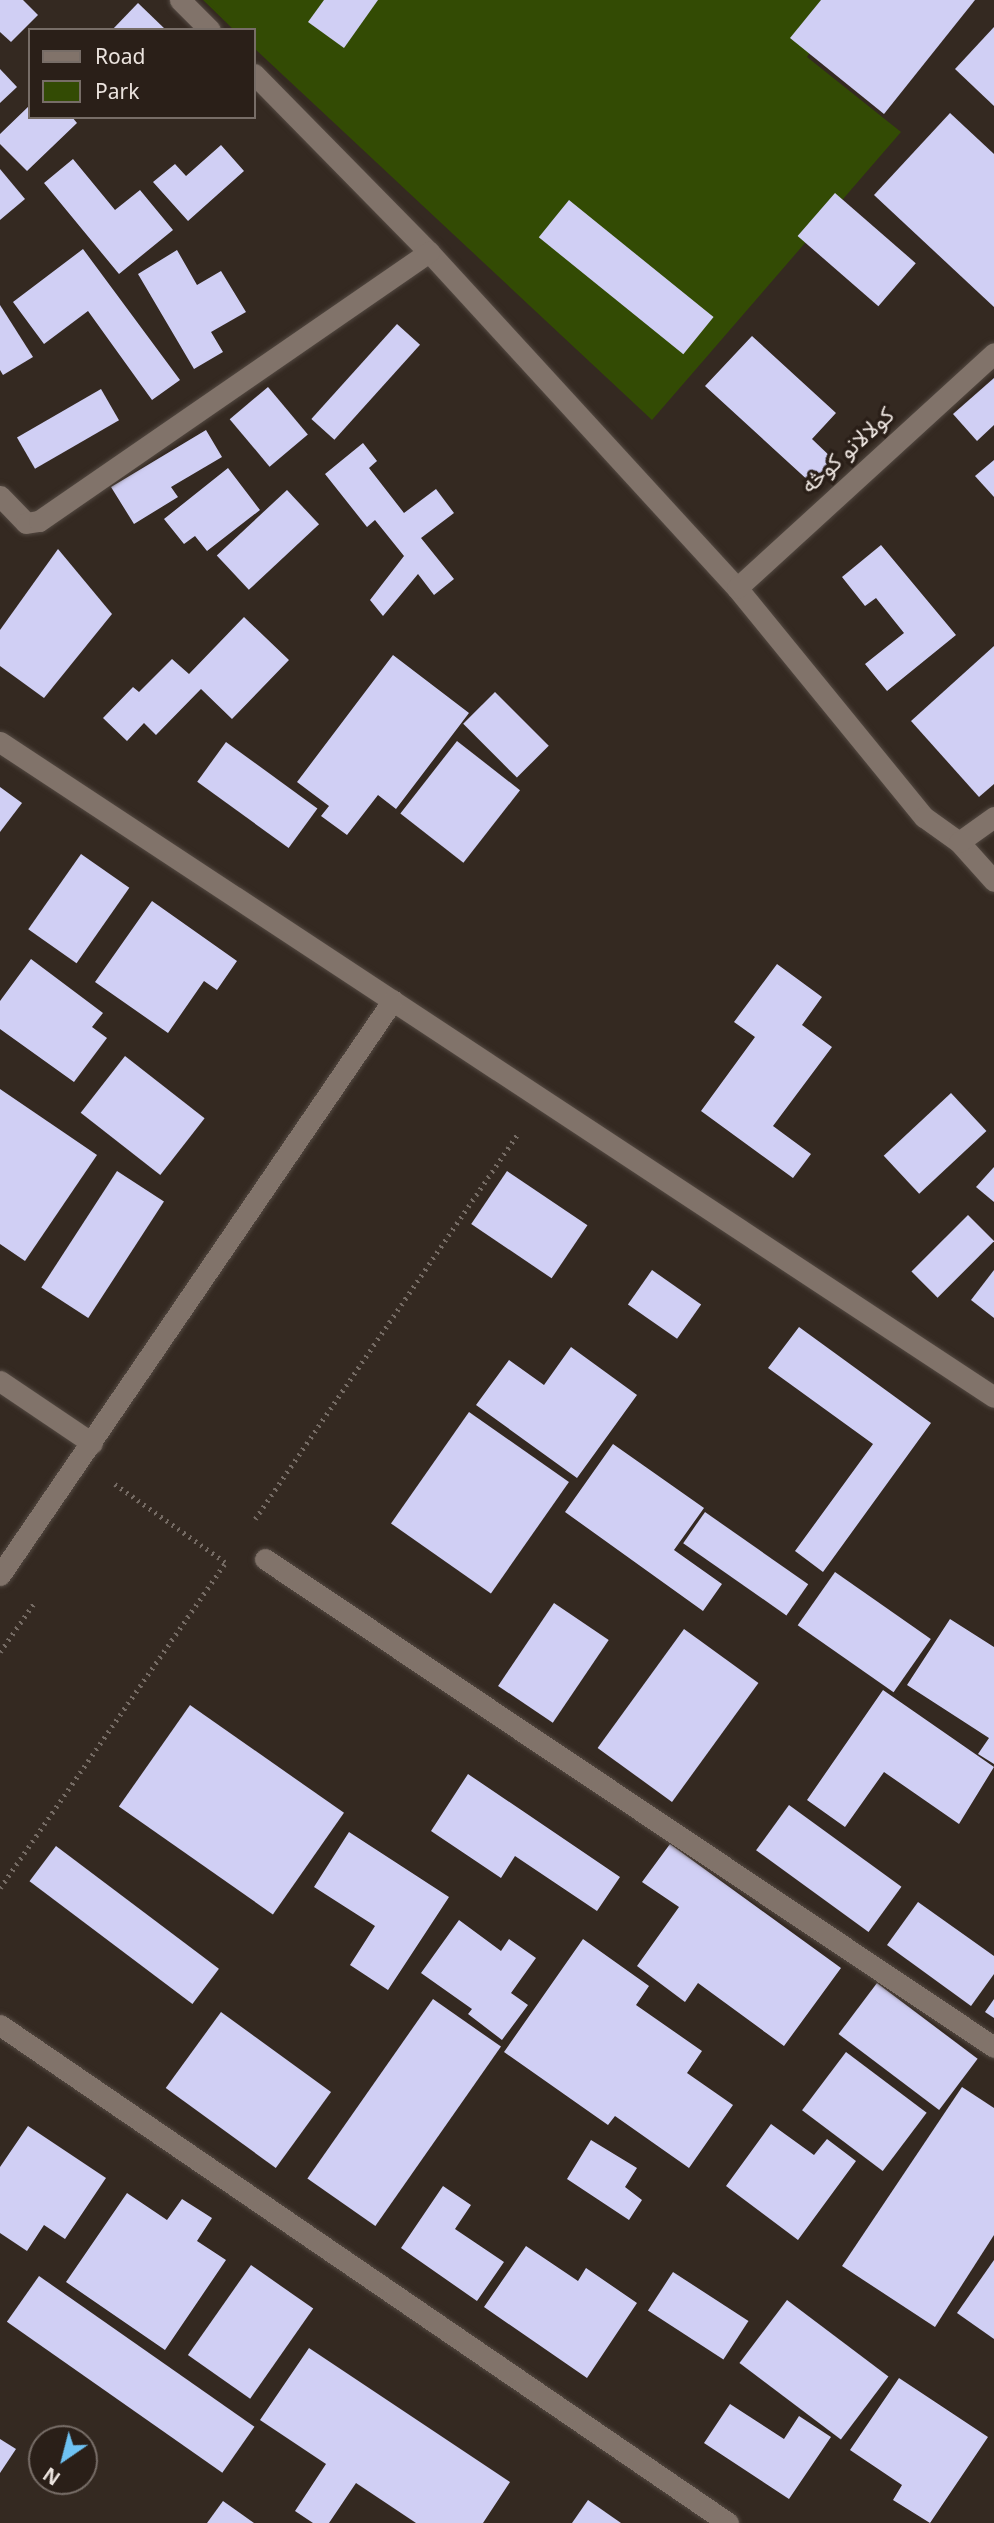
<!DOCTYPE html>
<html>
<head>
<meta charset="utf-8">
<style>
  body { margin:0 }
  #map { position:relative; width:994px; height:2523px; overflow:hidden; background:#342921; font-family:Georgia,"Noto Sans Arabic",serif }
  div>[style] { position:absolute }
  .green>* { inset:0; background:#334b04 }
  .building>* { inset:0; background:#d0cff4; transform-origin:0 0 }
  .path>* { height:4.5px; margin-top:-2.25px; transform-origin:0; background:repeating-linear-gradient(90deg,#756b64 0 2px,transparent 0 7px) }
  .roads { filter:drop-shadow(0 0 2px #524841) drop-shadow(0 0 2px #524841) }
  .minor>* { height:21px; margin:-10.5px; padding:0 10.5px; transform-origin:10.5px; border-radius:10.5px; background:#81736a }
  span { translate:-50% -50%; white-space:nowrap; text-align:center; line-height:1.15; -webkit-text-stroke:7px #2a1f18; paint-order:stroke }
  .street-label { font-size:23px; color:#ebe3de }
  .legend { position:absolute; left:28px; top:28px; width:228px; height:91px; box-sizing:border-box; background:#2a1f18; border:2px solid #776d67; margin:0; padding:9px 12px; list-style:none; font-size:21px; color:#ebe3de }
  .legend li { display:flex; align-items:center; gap:14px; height:35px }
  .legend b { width:35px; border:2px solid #776d67 }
  .north { position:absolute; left:28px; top:2425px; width:70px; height:70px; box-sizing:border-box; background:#2a1f18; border:2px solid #776d67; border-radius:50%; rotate:215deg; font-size:19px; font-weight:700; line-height:28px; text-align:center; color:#ebe3de }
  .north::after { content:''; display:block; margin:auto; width:24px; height:32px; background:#6ec2f3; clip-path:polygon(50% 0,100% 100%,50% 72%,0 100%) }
</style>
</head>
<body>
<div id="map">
  <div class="green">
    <div style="clip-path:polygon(203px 0,844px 0,807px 57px,901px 132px,652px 420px,254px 48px,254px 30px,234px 30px)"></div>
  </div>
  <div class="building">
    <div style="clip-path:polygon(0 0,23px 0,38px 15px,11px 42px,0 32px)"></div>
    <div style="clip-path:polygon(324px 0,378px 0,344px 48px,308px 22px)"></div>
    <div style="clip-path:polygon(821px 0,975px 0,884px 114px,790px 38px)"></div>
    <div style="clip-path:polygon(138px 3px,166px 30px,112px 30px)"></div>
    <div style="clip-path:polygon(994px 27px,994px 106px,955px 69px)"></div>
    <div style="clip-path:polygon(0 69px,17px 87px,0 103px)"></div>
    <div style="clip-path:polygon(30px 105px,30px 117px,72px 117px,77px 123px,27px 171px,0 144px,0 134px)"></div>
    <div style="clip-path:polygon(950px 113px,994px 154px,994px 307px,874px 195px)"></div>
    <div style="clip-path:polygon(221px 145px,244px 171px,188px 221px,153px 182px,175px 164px,186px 176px)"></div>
    <div style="clip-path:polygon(73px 159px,115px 210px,140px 190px,173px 230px,119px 274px,44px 183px)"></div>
    <div style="clip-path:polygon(0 169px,25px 199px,0 220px)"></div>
    <div style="left:835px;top:193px;width:107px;height:57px;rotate:41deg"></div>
    <div style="left:569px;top:200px;width:186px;height:48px;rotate:39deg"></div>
    <div style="clip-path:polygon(83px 249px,180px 380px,152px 400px,88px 311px,44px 344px,13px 302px)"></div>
    <div style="clip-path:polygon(177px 250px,197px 285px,221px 271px,246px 312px,211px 332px,223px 352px,194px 369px,138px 274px)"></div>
    <div style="clip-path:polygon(0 305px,33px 357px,3px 375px,0 370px)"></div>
    <div style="left:397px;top:324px;width:31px;height:128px;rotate:42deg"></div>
    <div style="clip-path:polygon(752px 336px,836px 413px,812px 439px,834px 460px,812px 484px,705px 386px)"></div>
    <div style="clip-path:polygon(994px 378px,994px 425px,977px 441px,953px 414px)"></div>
    <div style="left:268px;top:387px;width:62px;height:50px;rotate:50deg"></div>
    <div style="left:101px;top:389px;width:36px;height:97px;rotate:60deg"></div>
    <div style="clip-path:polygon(206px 430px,222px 457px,171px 487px,178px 497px,134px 524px,111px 487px)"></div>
    <div style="clip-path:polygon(363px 443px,377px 461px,369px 468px,404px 513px,436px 489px,454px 513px,421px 538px,454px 579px,434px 595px,418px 574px,383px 616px,370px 600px,404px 556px,375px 520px,367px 527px,325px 474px)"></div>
    <div style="clip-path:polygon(994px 460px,994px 497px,975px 476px)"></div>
    <div style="clip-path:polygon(228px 468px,260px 510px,207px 551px,195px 536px,184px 544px,164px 519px)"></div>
    <div style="left:287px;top:490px;width:47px;height:96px;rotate:47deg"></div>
    <div style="clip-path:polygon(881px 545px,956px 635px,887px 691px,865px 664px,904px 633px,876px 598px,865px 606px,842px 577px)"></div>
    <div style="clip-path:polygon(58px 549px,112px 614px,44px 698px,0 666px,0 630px)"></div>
    <div style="clip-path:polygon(244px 617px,289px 660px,232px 719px,201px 689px,156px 735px,144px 723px,127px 741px,103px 718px,133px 687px,139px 692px,172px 659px,189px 674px)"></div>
    <div style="clip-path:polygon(994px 646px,994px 784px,979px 797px,911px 721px)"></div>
    <div style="clip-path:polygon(393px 655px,469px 713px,396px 809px,378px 795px,347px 835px,321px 816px,329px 806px,297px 782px)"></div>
    <div style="left:495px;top:692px;width:76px;height:45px;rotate:45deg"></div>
    <div style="left:457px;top:741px;width:80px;height:92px;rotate:38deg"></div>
    <div style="left:226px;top:742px;width:113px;height:49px;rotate:36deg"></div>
    <div style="clip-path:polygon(0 787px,22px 803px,0 832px)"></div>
    <div style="left:81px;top:854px;width:59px;height:92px;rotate:35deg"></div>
    <div style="clip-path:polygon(152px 901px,237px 961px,217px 990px,204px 981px,168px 1033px,95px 982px)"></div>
    <div style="clip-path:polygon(31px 959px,103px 1013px,92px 1027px,107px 1038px,74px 1082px,0 1029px,0 1001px)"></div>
    <div style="clip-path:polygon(777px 964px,822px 997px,802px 1025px,832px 1047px,773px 1126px,811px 1154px,793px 1178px,701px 1111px,755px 1037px,734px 1022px)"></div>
    <div style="left:125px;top:1056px;width:101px;height:72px;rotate:38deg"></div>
    <div style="clip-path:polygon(0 1089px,97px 1155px,25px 1261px,0 1244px)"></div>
    <div style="left:951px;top:1093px;width:52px;height:92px;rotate:47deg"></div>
    <div style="clip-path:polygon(994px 1167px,994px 1202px,976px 1187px)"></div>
    <div style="left:117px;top:1171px;width:56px;height:139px;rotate:33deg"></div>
    <div style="left:507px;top:1171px;width:97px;height:64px;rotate:34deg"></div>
    <div style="left:968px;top:1215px;width:37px;height:80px;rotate:45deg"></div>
    <div style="left:652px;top:1270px;width:60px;height:42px;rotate:35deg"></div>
    <div style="clip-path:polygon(994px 1270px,994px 1318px,971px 1300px)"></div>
    <div style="clip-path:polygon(799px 1327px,931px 1423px,823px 1572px,795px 1551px,873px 1444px,768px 1368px)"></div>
    <div style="clip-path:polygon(571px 1347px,637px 1395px,577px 1478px,476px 1405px,509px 1360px,544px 1385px)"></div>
    <div style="left:469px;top:1412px;width:122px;height:136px;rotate:35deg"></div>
    <div style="clip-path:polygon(613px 1444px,704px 1508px,674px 1550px,722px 1584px,703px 1611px,565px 1512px)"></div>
    <div style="left:705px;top:1512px;width:126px;height:38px;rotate:35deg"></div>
    <div style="left:835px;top:1572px;width:117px;height:65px;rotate:35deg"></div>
    <div style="left:554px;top:1603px;width:66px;height:100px;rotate:34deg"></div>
    <div style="clip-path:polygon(950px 1619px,994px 1647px,994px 1764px,978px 1754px,989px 1738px,907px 1685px)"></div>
    <div style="left:684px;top:1629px;width:92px;height:147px;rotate:36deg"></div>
    <div style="clip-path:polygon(883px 1690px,994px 1767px,959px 1824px,884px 1772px,845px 1827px,807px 1800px)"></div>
    <div style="left:190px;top:1705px;width:188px;height:124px;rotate:35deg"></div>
    <div style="clip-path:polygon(468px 1774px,620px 1877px,597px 1911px,515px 1856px,501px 1878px,431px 1831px)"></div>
    <div style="left:789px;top:1805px;width:139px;height:56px;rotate:36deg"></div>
    <div style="clip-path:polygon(349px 1832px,449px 1897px,388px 1990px,350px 1965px,375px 1926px,314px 1887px)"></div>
    <div style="clip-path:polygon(670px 1844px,841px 1968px,784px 2046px,698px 1983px,685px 2002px,637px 1966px,679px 1907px,642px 1882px)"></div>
    <div style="left:56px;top:1846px;width:204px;height:44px;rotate:37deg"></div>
    <div style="clip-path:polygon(918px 1902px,994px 1956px,994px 1974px,971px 2006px,887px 1945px)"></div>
    <div style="clip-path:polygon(459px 1920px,501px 1951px,509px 1939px,536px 1958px,511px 1993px,528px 2005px,502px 2040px,468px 2014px,472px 2009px,421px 1973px)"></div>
    <div style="clip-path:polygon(583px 1939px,649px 1986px,636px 2005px,702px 2051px,687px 2073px,733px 2105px,689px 2168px,615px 2116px,608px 2125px,504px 2052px)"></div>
    <div style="left:877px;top:1983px;width:126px;height:64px;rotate:37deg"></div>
    <div style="left:433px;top:1999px;width:83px;height:219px;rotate:35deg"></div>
    <div style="clip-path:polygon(994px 1999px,994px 2018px,985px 2012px)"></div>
    <div style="left:221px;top:2012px;width:136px;height:94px;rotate:36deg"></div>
    <div style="left:846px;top:2052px;width:101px;height:73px;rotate:37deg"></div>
    <div style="clip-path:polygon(962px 2087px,994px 2108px,994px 2235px,935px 2327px,842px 2266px)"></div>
    <div style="clip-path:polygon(771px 2124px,814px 2155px,827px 2139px,856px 2161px,798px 2240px,726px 2186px)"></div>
    <div style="clip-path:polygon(28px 2126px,106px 2178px,65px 2239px,44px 2225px,27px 2251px,0 2233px,0 2167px)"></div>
    <div style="clip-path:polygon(591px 2140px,637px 2168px,625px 2187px,642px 2200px,629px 2220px,567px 2179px)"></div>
    <div style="clip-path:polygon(443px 2186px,471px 2205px,455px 2229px,504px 2262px,477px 2301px,401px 2248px)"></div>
    <div style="clip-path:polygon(127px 2193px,167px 2220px,182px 2199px,212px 2218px,197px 2241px,226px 2260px,165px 2350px,66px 2282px)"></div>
    <div style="clip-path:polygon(526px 2246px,578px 2281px,586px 2268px,637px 2303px,587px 2378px,484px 2307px)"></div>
    <div style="clip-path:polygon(994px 2260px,994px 2339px,957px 2313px)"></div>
    <div style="left:251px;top:2265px;width:76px;height:110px;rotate:35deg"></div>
    <div style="left:673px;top:2272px;width:90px;height:46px;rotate:33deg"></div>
    <div style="left:39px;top:2276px;width:263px;height:56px;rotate:35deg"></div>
    <div style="left:787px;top:2300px;width:127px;height:79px;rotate:37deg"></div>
    <div style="clip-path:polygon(309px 2348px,510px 2482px,483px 2523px,416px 2523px,356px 2483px,329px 2523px,313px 2523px,295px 2511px,326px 2464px,260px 2420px)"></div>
    <div style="clip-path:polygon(899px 2378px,988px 2437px,930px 2523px,893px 2500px,902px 2485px,850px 2450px)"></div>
    <div style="clip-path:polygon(730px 2404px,784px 2439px,799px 2416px,831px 2437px,789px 2499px,704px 2443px)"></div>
    <div style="clip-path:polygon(0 2439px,16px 2449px,0 2473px)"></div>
    <div style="clip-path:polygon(588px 2500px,621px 2523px,572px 2523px)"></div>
    <div style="clip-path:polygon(223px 2501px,254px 2523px,207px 2523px)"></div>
  </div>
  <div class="path">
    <div style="left:115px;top:1484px;width:135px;rotate:35.3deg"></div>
    <div style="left:255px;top:1519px;width:465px;rotate:-55.7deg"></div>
    <div style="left:0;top:1652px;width:60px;rotate:-55.2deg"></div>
    <div style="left:0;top:1888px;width:394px;rotate:-55.3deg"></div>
  </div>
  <div class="roads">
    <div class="minor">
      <div style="left:180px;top:0;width:42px;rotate:45deg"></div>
      <div style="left:254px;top:74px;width:250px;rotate:45.5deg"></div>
      <div style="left:429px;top:252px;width:456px;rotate:47.5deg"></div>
      <div style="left:737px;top:588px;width:296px;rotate:50.8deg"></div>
      <div style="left:924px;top:817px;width:43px;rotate:35.5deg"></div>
      <div style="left:959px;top:842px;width:52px;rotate:48.1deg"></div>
      <div style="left:0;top:496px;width:37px;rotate:46deg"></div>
      <div style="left:26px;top:523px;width:13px;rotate:-9deg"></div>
      <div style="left:39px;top:521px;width:474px;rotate:-34.6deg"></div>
      <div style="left:737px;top:588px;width:348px;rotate:-42.4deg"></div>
      <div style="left:0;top:742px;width:1190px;rotate:33.38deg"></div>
      <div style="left:959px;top:842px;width:43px;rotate:-35.5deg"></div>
      <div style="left:0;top:1381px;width:111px;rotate:34deg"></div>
      <div style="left:265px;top:1559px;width:877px;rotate:33.8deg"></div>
      <div style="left:0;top:1575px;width:696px;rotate:-55.65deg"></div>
      <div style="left:0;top:2025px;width:882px;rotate:34.37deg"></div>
    </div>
  </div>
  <div class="street-label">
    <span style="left:848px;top:451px;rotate:-42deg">کولالانو کوڅه</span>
  </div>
  <ul class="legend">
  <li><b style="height:9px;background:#81736a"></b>Road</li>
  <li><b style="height:19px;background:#334b04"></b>Park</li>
  </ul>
  <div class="north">N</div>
</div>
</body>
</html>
